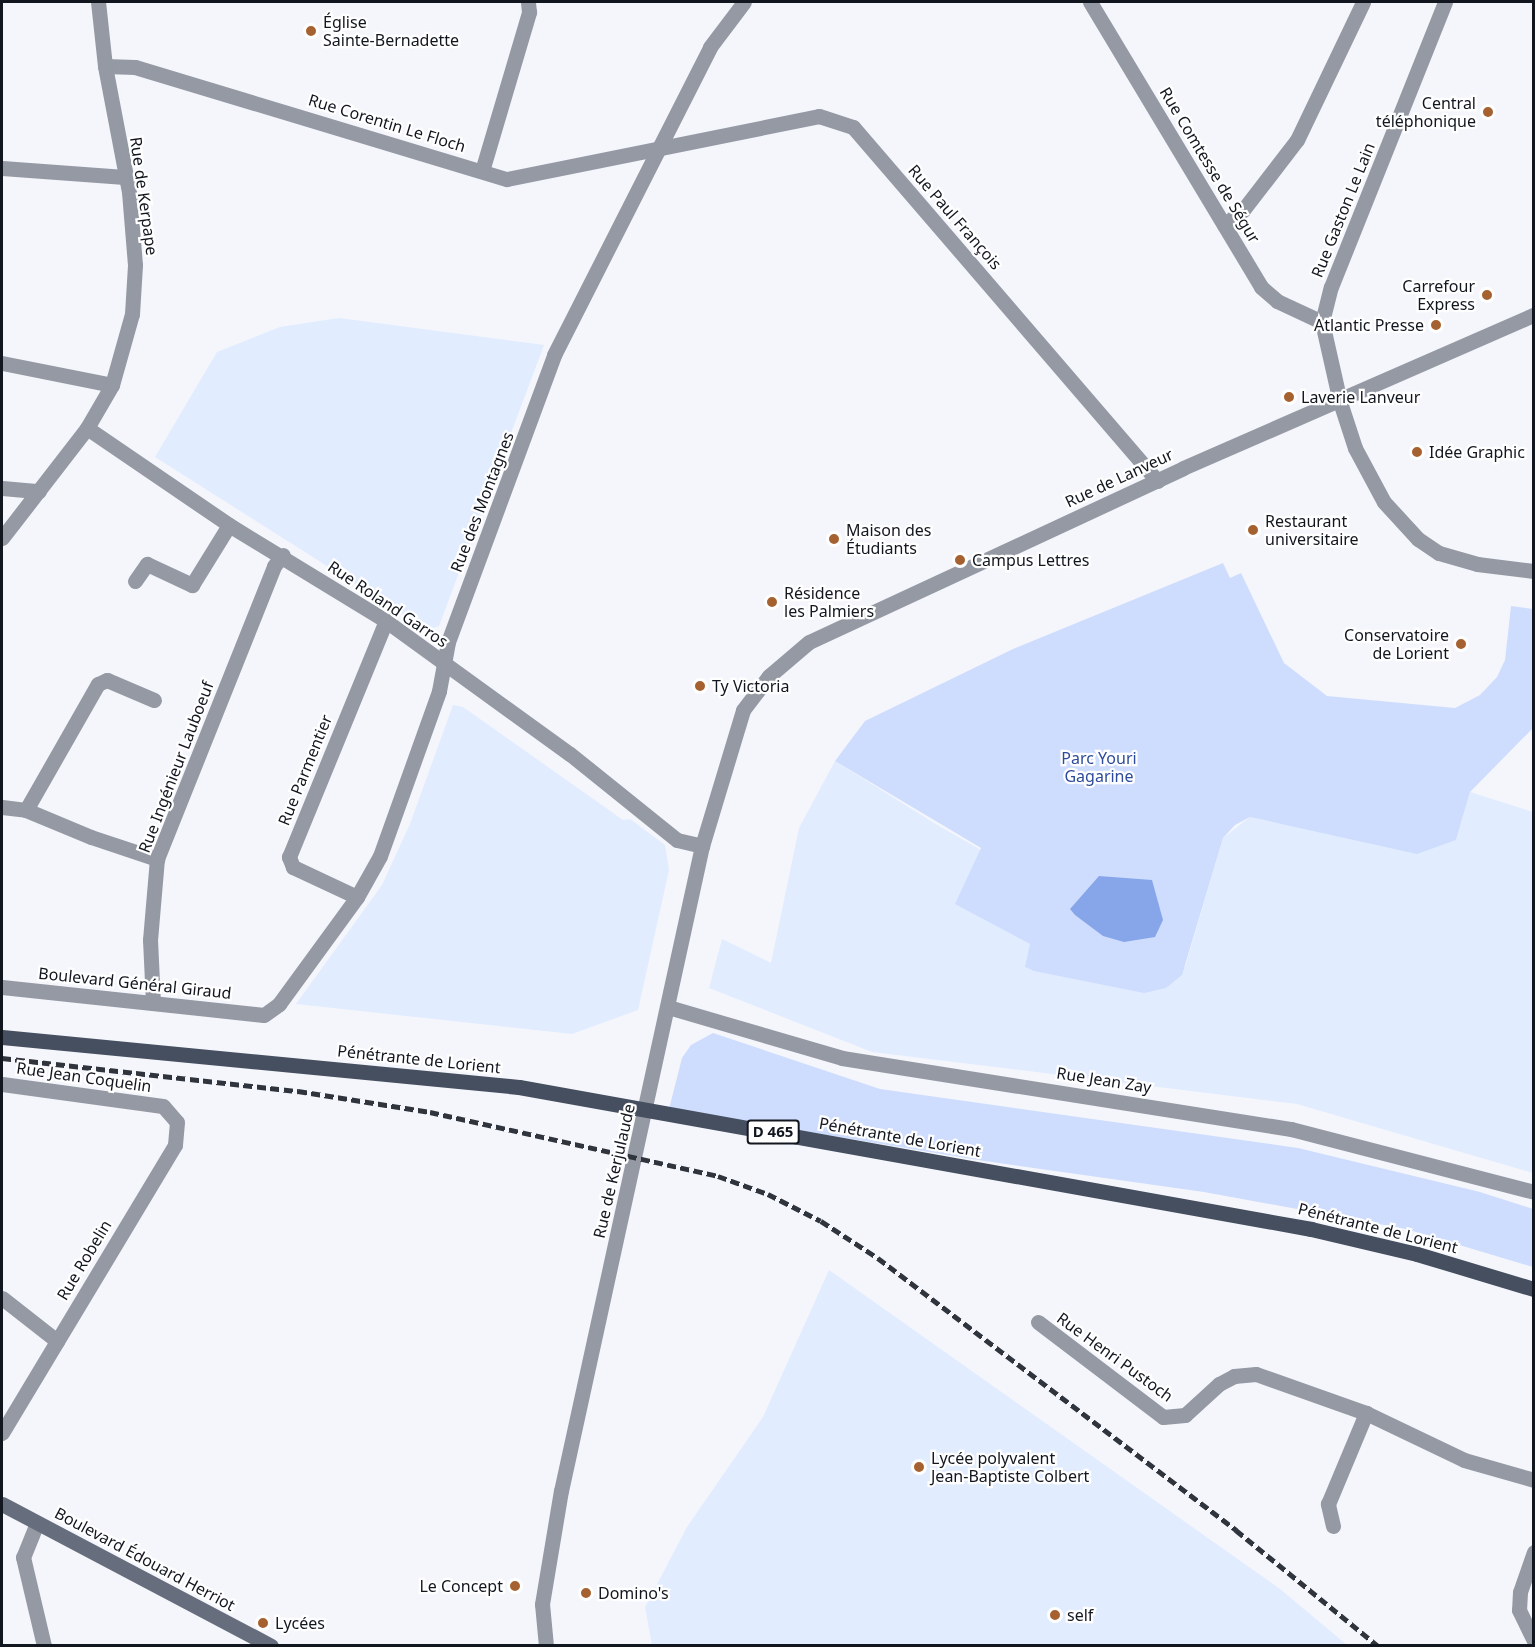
<!DOCTYPE html>
<html>
<head>
<meta charset="utf-8">
<style>
  body { margin:0 }
  #map { position:relative; width:1535px; height:1647px; overflow:hidden; background:#f4f6fb; font-family:"Noto Sans",sans-serif }
  div>[style] { position:absolute }
  .built>* { inset:0; background:#e2ecff }
  .green>* { inset:0; background:#ceddfe }
  .water>* { inset:0; background:#87a6ea }
  .minor>* { height:15px; margin:-7.5px; padding:0 7.5px; transform-origin:7.5px; border-radius:7.5px; background:#9499a4 }
  .tertiary>* { height:15px; margin:-7.5px; padding:0 7.5px; transform-origin:7.5px; border-radius:7.5px; background:#9499a4 }
  .secondary>* { height:15px; margin:-7.5px; padding:0 7.5px; transform-origin:7.5px; border-radius:7.5px; background:#666d7c }
  .primary>* { height:15px; margin:-7.5px; padding:0 7.5px; transform-origin:7.5px; border-radius:7.5px; background:#464f60 }
  .rail>* { height:4.5px; margin-top:-2.25px; transform-origin:0; background:repeating-linear-gradient(90deg,#30343c 0 9px,transparent 0 13.5px) }
  .dots>* { width:16px; height:16px; translate:-50% -50%; box-sizing:border-box; border:3px solid #fff; border-radius:50% }
  span { translate:-50% -50%; white-space:nowrap; text-align:center; line-height:1.15; -webkit-text-stroke:4.5px #fff; paint-order:stroke }
  .shield-label span { padding:2px 4px; background:#fff; border:2px solid; border-radius:4px; -webkit-text-stroke-width:0 }
  .shield-label { font-size:15px; color:#12161f; font-weight:700 }
  .poi-label { font-size:16px; color:#12161f }
  .left { translate:0 -50%; text-align:left }
  .right { translate:-100% -50%; text-align:right }
  .street-label { font-size:16px; color:#12161f }
  .park-label { font-size:16px; color:#2c4c9b }
  .frame { position:absolute; inset:0; border:3px solid #12161f; pointer-events:none }
</style>
</head>
<body>
<div id="map">
  <div class="built">
    <div style="clip-path:polygon(339px 318px,544px 345px,439px 626px,428px 630px,155px 457px,217px 352px,280px 327px)"></div>
    <div style="clip-path:polygon(453px 705px,463px 707px,623px 820px,630px 819px,665px 845px,669px 870px,638px 1010px,572px 1034px,296px 1004px,382px 885px,410px 824px)"></div>
    <div style="clip-path:polygon(835px 761px,934px 823px,1185px 967px,1223px 838px,1250px 817px,1288px 825px,1456px 840px,1470px 792px,1533px 812px,1533px 1173px,1297px 1104px,872px 1052px,709px 988px,722px 939px,771px 963px,799px 828px)"></div>
    <div style="clip-path:polygon(829px 1270px,1280px 1589px,1347px 1645px,652px 1645px,645px 1607px,687px 1527px,763px 1417px)"></div>
  </div>
  <div class="green">
    <div style="clip-path:polygon(1223px 563px,1230px 578px,1241px 573px,1284px 663px,1327px 696px,1455px 708px,1480px 695px,1497px 677px,1505px 660px,1511px 606px,1533px 609px,1533px 728px,1470px 792px,1456px 840px,1417px 854px,1250px 817px,1235px 825px,1223px 838px,1182px 975px,1166px 988px,1144px 993px,1034px 971px,1025px 967px,1030px 944px,955px 904px,981px 848px,835px 761px,865px 721px,1013px 649px)"></div>
    <div style="clip-path:polygon(713px 1033px,880px 1089px,1298px 1148px,1480px 1192px,1533px 1209px,1533px 1267px,1406px 1229px,1204px 1192px,978px 1160px,669px 1109px,682px 1058px,691px 1045px)"></div>
  </div>
  <div class="water">
    <div style="clip-path:polygon(1099px 876px,1152px 880px,1163px 920px,1155px 937px,1124px 942px,1103px 936px,1075px 915px,1070px 909px)"></div>
  </div>
  <div class="minor">
    <div style="left:1090px;top:2px;width:332px;rotate:59deg"></div>
    <div style="left:1261px;top:287px;width:21px;rotate:41deg"></div>
    <div style="left:1277px;top:301px;width:50px;rotate:25deg"></div>
    <div style="left:1322px;top:322px;width:36px;rotate:-76deg"></div>
    <div style="left:1331px;top:287px;width:307px;rotate:-68.2deg"></div>
    <div style="left:105px;top:66px;width:30px;rotate:2deg"></div>
    <div style="left:135px;top:67px;width:388px;rotate:16.8deg"></div>
    <div style="left:507px;top:179px;width:318px;rotate:-11.4deg"></div>
    <div style="left:819px;top:116px;width:36px;rotate:18deg"></div>
    <div style="left:853px;top:127px;width:467px;rotate:49.3deg"></div>
    <div style="left:2px;top:168px;width:123px;rotate:4.2deg"></div>
    <div style="left:482px;top:171px;width:166px;rotate:-73.5deg"></div>
    <div style="left:529px;top:12px;width:10px;rotate:-96deg"></div>
    <div style="left:1224px;top:225px;width:24px;rotate:-38deg"></div>
    <div style="left:1243px;top:210px;width:88px;rotate:-52.4deg"></div>
    <div style="left:1297px;top:140px;width:153px;rotate:-64.4deg"></div>
    <div style="left:2px;top:363px;width:112px;rotate:11.3deg"></div>
    <div style="left:87px;top:428px;width:172px;rotate:34.3deg"></div>
    <div style="left:229px;top:525px;width:184px;rotate:31.4deg"></div>
    <div style="left:386px;top:621px;width:227px;rotate:35.9deg"></div>
    <div style="left:570px;top:754px;width:137px;rotate:38.8deg"></div>
    <div style="left:677px;top:840px;width:26px;rotate:13deg"></div>
    <div style="left:2px;top:488px;width:37px;rotate:5deg"></div>
    <div style="left:135px;top:581px;width:21px;rotate:-55deg"></div>
    <div style="left:147px;top:564px;width:50px;rotate:25deg"></div>
    <div style="left:192px;top:585px;width:70px;rotate:-58.3deg"></div>
    <div style="left:2px;top:807px;width:24px;rotate:7deg"></div>
    <div style="left:26px;top:810px;width:70px;rotate:22.6deg"></div>
    <div style="left:91px;top:837px;width:70px;rotate:18.4deg"></div>
    <div style="left:26px;top:810px;width:145px;rotate:-60.3deg"></div>
    <div style="left:98px;top:684px;width:10px;rotate:-24deg"></div>
    <div style="left:107px;top:680px;width:51px;rotate:23.1deg"></div>
    <div style="left:357px;top:897px;width:71px;rotate:-154.9deg"></div>
    <div style="left:293px;top:867px;width:11px;rotate:-112deg"></div>
    <div style="left:289px;top:857px;width:255px;rotate:-67.7deg"></div>
    <div style="left:2px;top:987px;width:263px;rotate:6.1deg"></div>
    <div style="left:264px;top:1015px;width:19px;rotate:-36deg"></div>
    <div style="left:279px;top:1004px;width:132px;rotate:-53.9deg"></div>
    <div style="left:357px;top:897px;width:47px;rotate:-60.7deg"></div>
    <div style="left:380px;top:856px;width:175px;rotate:-70.3deg"></div>
    <div style="left:439px;top:691px;width:50px;rotate:-79.6deg"></div>
    <div style="left:448px;top:642px;width:306px;rotate:-69.7deg"></div>
    <div style="left:554px;top:355px;width:345px;rotate:-63.1deg"></div>
    <div style="left:710px;top:47px;width:56px;rotate:-52.9deg"></div>
    <div style="left:153px;top:1003px;width:63px;rotate:-92.7deg"></div>
    <div style="left:150px;top:940px;width:81px;rotate:-85.1deg"></div>
    <div style="left:157px;top:859px;width:315px;rotate:-68.2deg"></div>
    <div style="left:274px;top:566px;width:14px;rotate:-51deg"></div>
    <div style="left:2px;top:1084px;width:162px;rotate:7.8deg"></div>
    <div style="left:163px;top:1106px;width:21px;rotate:49deg"></div>
    <div style="left:177px;top:1122px;width:23px;rotate:95deg"></div>
    <div style="left:175px;top:1145px;width:336px;rotate:121deg"></div>
    <div style="left:2px;top:1298px;width:70px;rotate:38deg"></div>
    <div style="left:1038px;top:1322px;width:157px;rotate:37.2deg"></div>
    <div style="left:1163px;top:1417px;width:22px;rotate:-5deg"></div>
    <div style="left:1185px;top:1415px;width:46px;rotate:-42.4deg"></div>
    <div style="left:1219px;top:1384px;width:17px;rotate:-28deg"></div>
    <div style="left:1234px;top:1376px;width:22px;rotate:-5deg"></div>
    <div style="left:1256px;top:1374px;width:117px;rotate:19.5deg"></div>
    <div style="left:1366px;top:1413px;width:109px;rotate:25.6deg"></div>
    <div style="left:1464px;top:1460px;width:73px;rotate:15.9deg"></div>
    <div style="left:37px;top:1523px;width:37px;rotate:112deg"></div>
    <div style="left:23px;top:1557px;width:91px;rotate:76.7deg"></div>
    <div style="left:1333px;top:1526px;width:23px;rotate:-103deg"></div>
    <div style="left:1328px;top:1504px;width:99px;rotate:-67.3deg"></div>
    <div style="left:1534px;top:1552px;width:42px;rotate:109.3deg"></div>
    <div style="left:1520px;top:1592px;width:18px;rotate:93deg"></div>
    <div style="left:1519px;top:1610px;width:34px;rotate:64deg"></div>
  </div>
  <div class="tertiary">
    <div style="left:1322px;top:322px;width:82px;rotate:77.3deg"></div>
    <div style="left:1340px;top:402px;width:48px;rotate:71.9deg"></div>
    <div style="left:1355px;top:448px;width:61px;rotate:61.8deg"></div>
    <div style="left:1384px;top:502px;width:50px;rotate:47.4deg"></div>
    <div style="left:1418px;top:539px;width:25px;rotate:34deg"></div>
    <div style="left:1439px;top:553px;width:40px;rotate:16deg"></div>
    <div style="left:1477px;top:564px;width:57px;rotate:7deg"></div>
    <div style="left:2px;top:538px;width:139px;rotate:-52.3deg"></div>
    <div style="left:87px;top:428px;width:50px;rotate:-59.8deg"></div>
    <div style="left:112px;top:385px;width:74px;rotate:-74.3deg"></div>
    <div style="left:132px;top:314px;width:49px;rotate:-86.5deg"></div>
    <div style="left:135px;top:265px;width:73px;rotate:-94.7deg"></div>
    <div style="left:129px;top:192px;width:128px;rotate:-100.8deg"></div>
    <div style="left:105px;top:66px;width:64px;rotate:-96.2deg"></div>
    <div style="left:668px;top:1007px;width:181px;rotate:16.3deg"></div>
    <div style="left:842px;top:1058px;width:455px;rotate:9deg"></div>
    <div style="left:1291px;top:1129px;width:251px;rotate:14.5deg"></div>
    <div style="left:546px;top:1646px;width:42px;rotate:-95.4deg"></div>
    <div style="left:542px;top:1604px;width:115px;rotate:-80.5deg"></div>
    <div style="left:561px;top:1491px;width:660px;rotate:-77.67deg"></div>
    <div style="left:702px;top:846px;width:142px;rotate:-73.2deg"></div>
    <div style="left:743px;top:710px;width:43px;rotate:-52.6deg"></div>
    <div style="left:769px;top:676px;width:52px;rotate:-40.4deg"></div>
    <div style="left:809px;top:642px;width:412px;rotate:-24.9deg"></div>
    <div style="left:1183px;top:468px;width:383px;rotate:-23.6deg"></div>
  </div>
  <div class="secondary">
    <div style="left:2px;top:1504px;width:304px;rotate:27.8deg"></div>
  </div>
  <div class="primary">
    <div style="left:2px;top:1037px;width:519px;rotate:5.52deg"></div>
    <div style="left:519px;top:1087px;width:805px;rotate:10.16deg"></div>
    <div style="left:1311px;top:1229px;width:109px;rotate:13.3deg"></div>
    <div style="left:1417px;top:1254px;width:122px;rotate:16.7deg"></div>
  </div>
  <div class="rail">
    <div style="left:2px;top:1058px;width:298px;rotate:6.4deg"></div>
    <div style="left:298px;top:1091px;width:134px;rotate:9deg"></div>
    <div style="left:430px;top:1112px;width:295px;rotate:12.5deg"></div>
    <div style="left:718px;top:1176px;width:53px;rotate:19.8deg"></div>
    <div style="left:768px;top:1194px;width:59px;rotate:27deg"></div>
    <div style="left:821px;top:1221px;width:68px;rotate:33deg"></div>
    <div style="left:878px;top:1258px;width:450px;rotate:37.2deg"></div>
    <div style="left:1236px;top:1530px;width:183px;rotate:39.2deg"></div>
  </div>
  <div class="dots">
    <div style="left:311px;top:31px;background:#a56230"></div>
    <div style="left:1488px;top:112px;background:#a56230"></div>
    <div style="left:1487px;top:295px;background:#a56230"></div>
    <div style="left:1436px;top:325px;background:#a56230"></div>
    <div style="left:1289px;top:397px;background:#a56230"></div>
    <div style="left:1417px;top:452px;background:#a56230"></div>
    <div style="left:1253px;top:530px;background:#a56230"></div>
    <div style="left:834px;top:539px;background:#a56230"></div>
    <div style="left:960px;top:560px;background:#a56230"></div>
    <div style="left:772px;top:602px;background:#a56230"></div>
    <div style="left:1461px;top:644px;background:#a56230"></div>
    <div style="left:700px;top:686px;background:#a56230"></div>
    <div style="left:919px;top:1467px;background:#a56230"></div>
    <div style="left:515px;top:1586px;background:#a56230"></div>
    <div style="left:586px;top:1593px;background:#a56230"></div>
    <div style="left:1055px;top:1615px;background:#a56230"></div>
    <div style="left:263px;top:1623px;background:#a56230"></div>
  </div>
  <div class="shield-label">
    <span style="left:773px;top:1132px">D 465</span>
  </div>
  <div class="poi-label">
    <span class="left" style="left:323px;top:31px">Église<br>Sainte-Bernadette</span>
    <span class="right" style="left:1476px;top:112px">Central<br>téléphonique</span>
    <span class="right" style="left:1475px;top:295px">Carrefour<br>Express</span>
    <span class="right" style="left:1424px;top:325px">Atlantic Presse</span>
    <span class="left" style="left:1301px;top:397px">Laverie Lanveur</span>
    <span class="left" style="left:1429px;top:452px">Idée Graphic</span>
    <span class="left" style="left:1265px;top:530px">Restaurant<br>universitaire</span>
    <span class="left" style="left:846px;top:539px">Maison des<br>Étudiants</span>
    <span class="left" style="left:972px;top:560px">Campus Lettres</span>
    <span class="left" style="left:784px;top:602px">Résidence<br>les Palmiers</span>
    <span class="right" style="left:1449px;top:644px">Conservatoire<br>de Lorient</span>
    <span class="left" style="left:712px;top:686px">Ty Victoria</span>
    <span class="left" style="left:931px;top:1467px">Lycée polyvalent<br>Jean-Baptiste Colbert</span>
    <span class="right" style="left:503px;top:1586px">Le Concept</span>
    <span class="left" style="left:598px;top:1593px">Domino's</span>
    <span class="left" style="left:1067px;top:1615px">self</span>
    <span class="left" style="left:275px;top:1623px">Lycées</span>
  </div>
  <div class="street-label">
    <span style="left:387px;top:123px;rotate:17deg">Rue Corentin Le Floch</span>
    <span style="left:1210px;top:165px;rotate:59deg">Rue Comtesse de Ségur</span>
    <span style="left:144px;top:196px;rotate:82deg">Rue de Kerpape</span>
    <span style="left:1343px;top:210px;rotate:-68deg">Rue Gaston Le Lain</span>
    <span style="left:955px;top:217px;rotate:49deg">Rue Paul François</span>
    <span style="left:1119px;top:478px;rotate:-25deg">Rue de Lanveur</span>
    <span style="left:482px;top:502px;rotate:-69deg">Rue des Montagnes</span>
    <span style="left:388px;top:604px;rotate:34deg">Rue Roland Garros</span>
    <span style="left:176px;top:767px;rotate:-69deg">Rue Ingénieur Lauboeuf</span>
    <span style="left:305px;top:770px;rotate:-68deg">Rue Parmentier</span>
    <span style="left:135px;top:983px;rotate:6deg">Boulevard Général Giraud</span>
    <span style="left:419px;top:1059px;rotate:6deg">Pénétrante de Lorient</span>
    <span style="left:84px;top:1077px;rotate:8deg">Rue Jean Coquelin</span>
    <span style="left:1104px;top:1080px;rotate:9deg">Rue Jean Zay</span>
    <span style="left:900px;top:1137px;rotate:10deg">Pénétrante de Lorient</span>
    <span style="left:614px;top:1171px;rotate:-77deg">Rue de Kerjulaude</span>
    <span style="left:1378px;top:1228px;rotate:14deg">Pénétrante de Lorient</span>
    <span style="left:84px;top:1260px;rotate:-59deg">Rue Robelin</span>
    <span style="left:1115px;top:1357px;rotate:36deg">Rue Henri Pustoch</span>
    <span style="left:145px;top:1559px;rotate:28deg">Boulevard Édouard Herriot</span>
  </div>
  <div class="park-label">
    <span style="left:1099px;top:767px">Parc Youri<br>Gagarine</span>
  </div>
  <div class="frame"></div>
</div>
</body>
</html>
